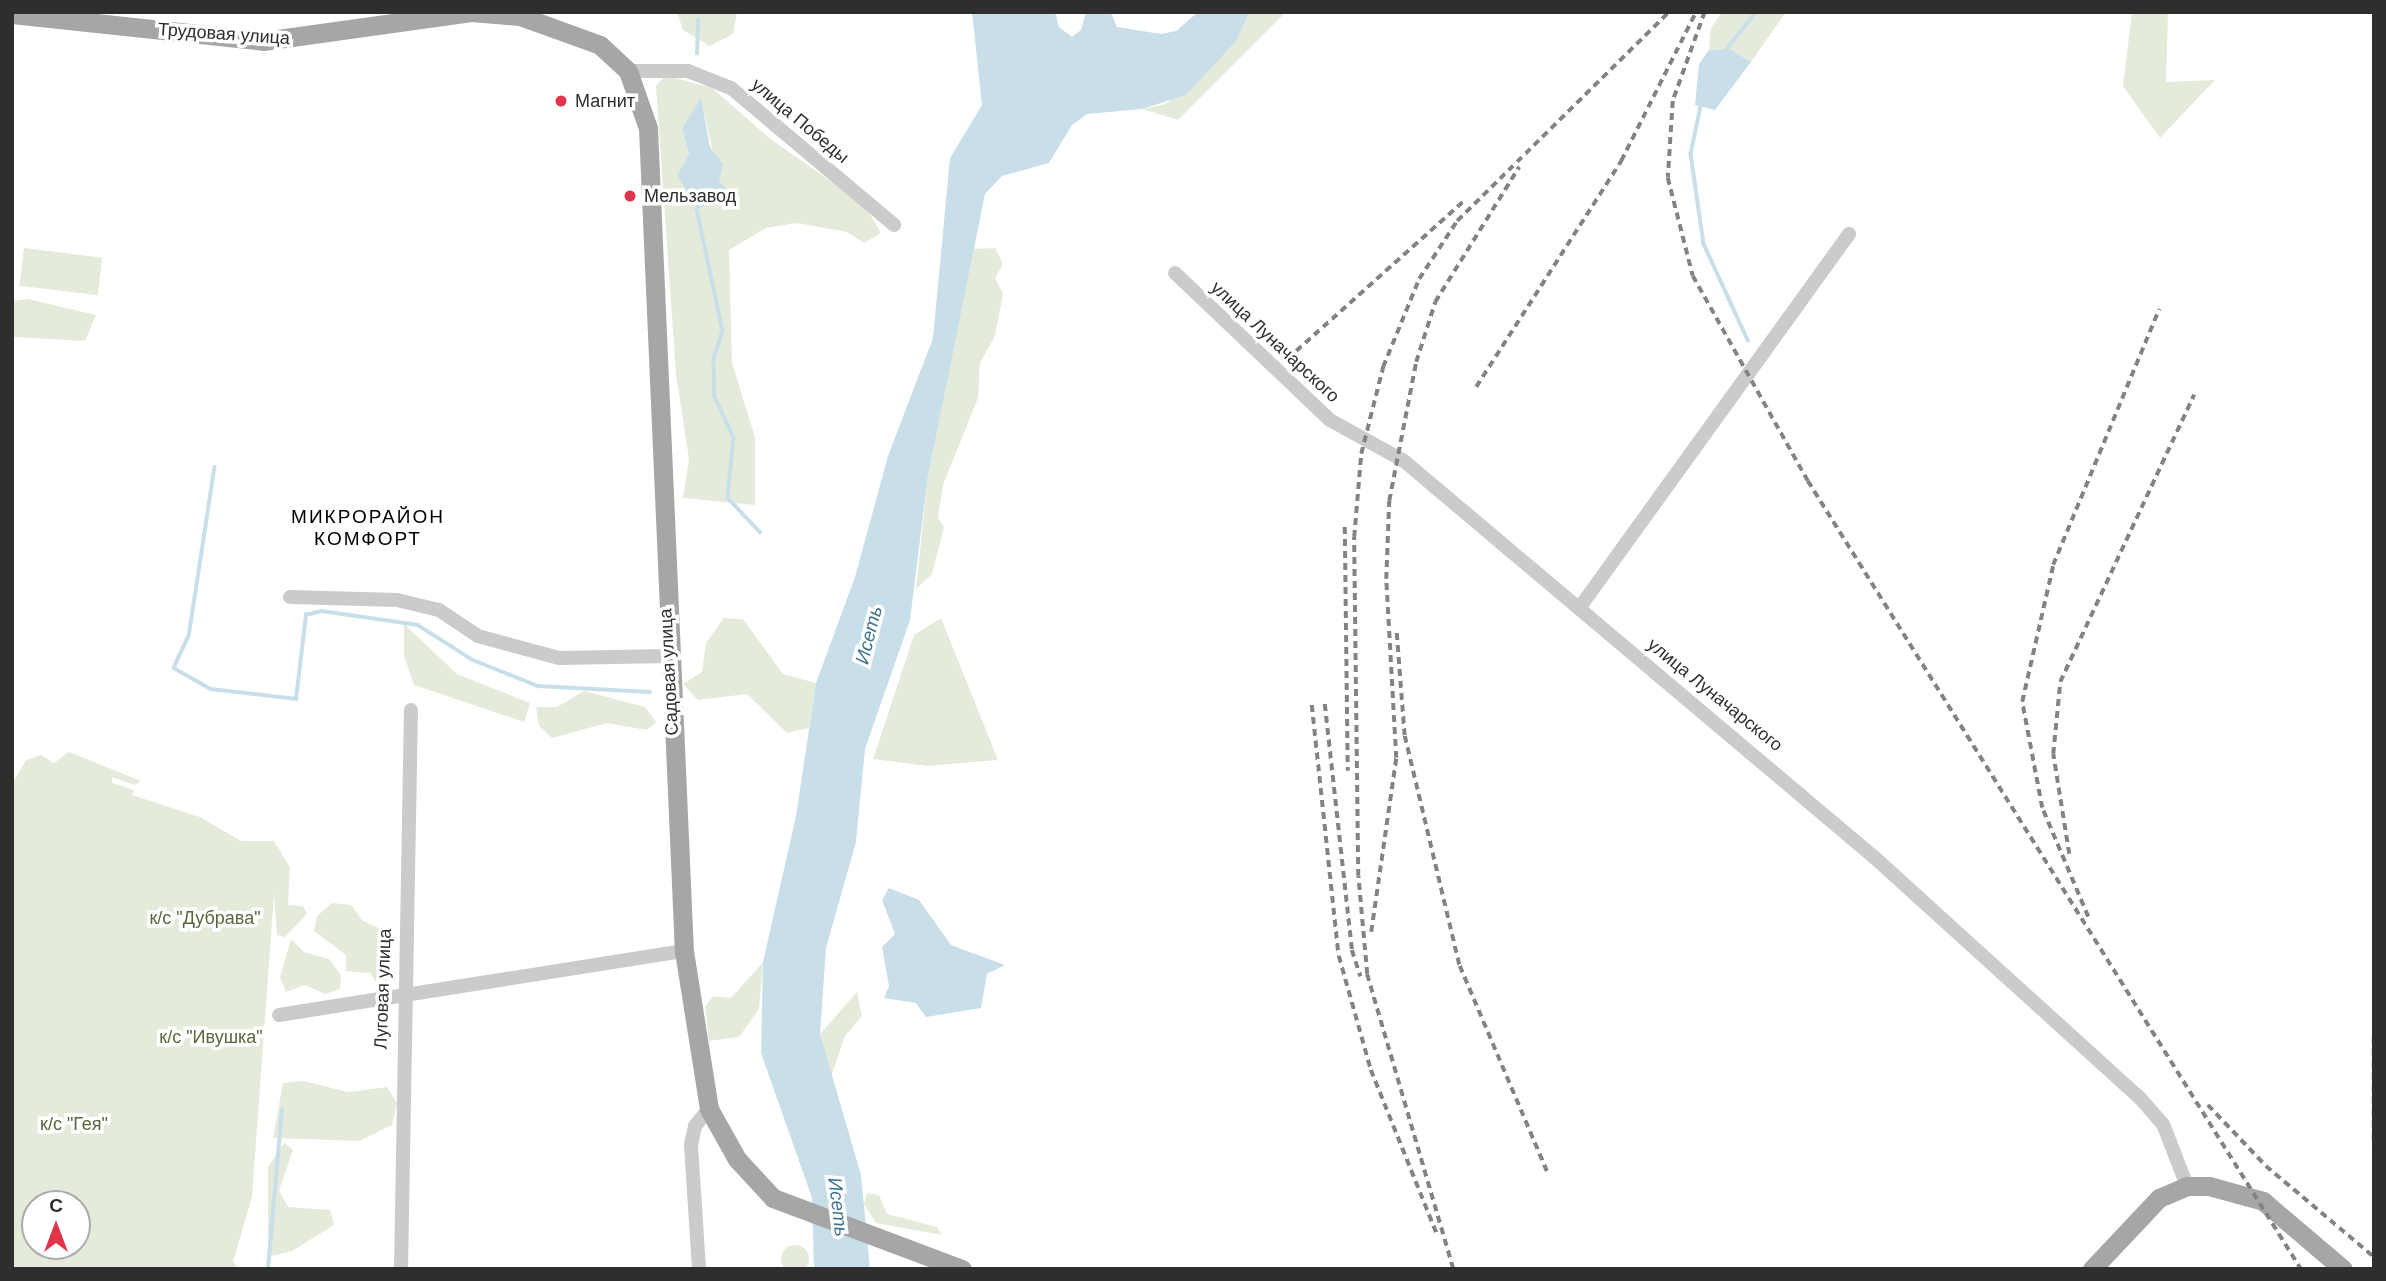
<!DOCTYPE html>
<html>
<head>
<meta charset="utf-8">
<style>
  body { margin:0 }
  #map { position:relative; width:2386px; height:1281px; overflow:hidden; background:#fff; font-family:Arial,sans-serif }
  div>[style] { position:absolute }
  .green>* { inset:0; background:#e5ebdb; transform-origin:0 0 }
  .round { border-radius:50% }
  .water>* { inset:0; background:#c8dfea }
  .stream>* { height:3.5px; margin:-1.75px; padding:0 1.75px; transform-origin:1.75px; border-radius:1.75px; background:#c8dfea }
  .minor>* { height:14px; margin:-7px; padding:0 7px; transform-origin:7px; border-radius:7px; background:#cbcbcb }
  .major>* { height:19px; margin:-9.5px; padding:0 9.5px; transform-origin:9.5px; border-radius:9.5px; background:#a6a6a6 }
  .rail>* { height:3.5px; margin-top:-1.75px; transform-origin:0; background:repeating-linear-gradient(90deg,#838383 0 7px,transparent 0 12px) }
  .dots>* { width:19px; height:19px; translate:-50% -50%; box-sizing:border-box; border:4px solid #fff; border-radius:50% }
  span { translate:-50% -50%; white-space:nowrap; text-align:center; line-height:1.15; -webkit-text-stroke:7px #fff; paint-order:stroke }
  .street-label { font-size:18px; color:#2e2e2e }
  .poi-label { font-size:18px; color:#2e2e2e }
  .left { translate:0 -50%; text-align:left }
  .park-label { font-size:18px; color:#54683c }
  .neighbourhood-label { font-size:19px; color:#000; letter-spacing:2px }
  .water-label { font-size:19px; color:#3e748d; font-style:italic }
  .frame { position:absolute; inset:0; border:14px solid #2e2e2e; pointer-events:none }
  .north { position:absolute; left:21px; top:1190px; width:70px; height:70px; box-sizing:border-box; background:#fff; border:2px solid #ababab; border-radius:50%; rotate:0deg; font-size:19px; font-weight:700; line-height:28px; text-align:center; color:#2e2e2e }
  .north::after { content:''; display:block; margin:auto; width:24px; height:32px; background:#e0344d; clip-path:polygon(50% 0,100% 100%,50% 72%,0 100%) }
</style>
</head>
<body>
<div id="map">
  <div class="green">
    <div style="clip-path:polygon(677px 12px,737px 12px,733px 34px,710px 46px,683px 30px)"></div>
    <div style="clip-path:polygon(1250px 12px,1286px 12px,1178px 120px,1142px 109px,1166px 104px,1236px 41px)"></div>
    <div style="clip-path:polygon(1722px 12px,1786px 12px,1751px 62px,1730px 49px,1709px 50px,1711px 28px)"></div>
    <div style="clip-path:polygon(2132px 12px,2168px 12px,2166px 82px,2215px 80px,2160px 138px,2123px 86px)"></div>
    <div style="clip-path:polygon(evenodd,665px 75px,712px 88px,773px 141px,864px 204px,881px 233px,864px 243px,847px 232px,797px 223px,766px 228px,729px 250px,732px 363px,755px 437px,755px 505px,683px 498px,689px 459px,676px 375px,656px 86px,665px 75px,701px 98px,719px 181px,726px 190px,708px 195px,677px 175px,689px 154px,682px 129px,701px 98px)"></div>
    <div style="left:24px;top:248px;width:79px;height:38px;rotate:7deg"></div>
    <div style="clip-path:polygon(995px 248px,1003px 264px,995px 278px,1003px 294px,995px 336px,980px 363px,978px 398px,943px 485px,938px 518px,944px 527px,932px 574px,916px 589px,928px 476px,973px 249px)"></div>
    <div style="clip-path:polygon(28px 299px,96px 315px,85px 341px,12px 337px,12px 301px)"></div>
    <div style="clip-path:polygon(724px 618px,743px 619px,783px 674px,816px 683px,809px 728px,787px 733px,747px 694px,698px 700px,683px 684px,702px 672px,706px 643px)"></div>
    <div style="clip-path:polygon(941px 618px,998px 760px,928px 766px,873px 759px,914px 635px)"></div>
    <div style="clip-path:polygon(404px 624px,457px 674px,530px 703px,524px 722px,414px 685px,404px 656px)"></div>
    <div style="clip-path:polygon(584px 691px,645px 707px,656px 722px,647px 730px,607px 723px,552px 738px,539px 726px,536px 707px,557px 707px)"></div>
    <div style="clip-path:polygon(evenodd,69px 752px,141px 781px,135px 785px,112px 777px,112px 783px,134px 790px,132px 795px,200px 817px,241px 841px,274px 841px,290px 867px,288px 905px,303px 906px,307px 914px,285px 937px,277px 935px,274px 894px,252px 1197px,233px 1262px,240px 1269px,12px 1269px,12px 784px,26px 760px,41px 755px,54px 763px,69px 752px,35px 1204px,77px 1204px,77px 1246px,35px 1246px,35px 1204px)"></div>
    <div style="clip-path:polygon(332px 903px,351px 905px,363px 921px,392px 934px,389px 987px,379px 987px,370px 973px,346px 971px,346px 955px,314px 931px,317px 916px)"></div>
    <div style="clip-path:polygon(291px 939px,304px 952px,329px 959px,341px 975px,340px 989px,325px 994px,305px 985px,286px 992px,280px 977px)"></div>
    <div style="clip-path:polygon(763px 962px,759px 1009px,739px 1037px,709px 1041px,705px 1007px,713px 996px,731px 998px)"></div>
    <div style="clip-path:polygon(857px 992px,862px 1016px,845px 1036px,829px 1082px,820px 1034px)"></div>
    <div style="clip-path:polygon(303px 1081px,348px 1092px,387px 1087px,397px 1103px,392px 1125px,360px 1141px,273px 1138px,283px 1083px)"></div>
    <div style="clip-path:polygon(284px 1143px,293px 1150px,279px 1190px,288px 1207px,330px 1210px,334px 1225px,292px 1251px,268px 1257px,268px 1167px)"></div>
    <div style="clip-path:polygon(867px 1193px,879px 1195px,887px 1214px,937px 1227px,942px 1235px,876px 1223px,864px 1204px)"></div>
    <div class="round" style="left:781px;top:1245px;width:28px;height:28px"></div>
  </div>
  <div class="water">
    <div style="clip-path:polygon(972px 12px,1055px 12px,1059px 27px,1072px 37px,1081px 30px,1086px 12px,1111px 12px,1117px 27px,1161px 34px,1176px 31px,1198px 12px,1250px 12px,1236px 41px,1186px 95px,1142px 109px,1087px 114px,1072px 125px,1049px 163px,1002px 176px,985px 194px,928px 476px,910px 620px,865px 749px,856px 842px,826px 948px,820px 1034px,861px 1175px,870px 1269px,814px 1269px,812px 1198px,761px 1053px,763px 962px,796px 816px,816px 683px,855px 577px,888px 456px,933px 338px,950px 158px,982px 105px)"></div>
    <div style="clip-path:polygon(1730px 49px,1751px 62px,1715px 110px,1695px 105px,1699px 64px,1709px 50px)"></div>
    <div style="clip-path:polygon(701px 97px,710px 147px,723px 164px,719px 181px,727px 190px,709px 195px,707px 205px,697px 209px,677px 175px,689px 154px,682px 129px)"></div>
    <div style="clip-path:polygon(889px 888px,919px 900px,951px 945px,1005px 965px,987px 974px,981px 1008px,926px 1017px,916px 1003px,884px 998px,889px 986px,882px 947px,895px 934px,882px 900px)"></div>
  </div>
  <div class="stream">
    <div style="left:1725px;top:51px;width:50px;rotate:-51.5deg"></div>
    <div style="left:697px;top:54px;width:34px;rotate:-88deg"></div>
    <div style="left:1702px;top:102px;width:53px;rotate:101.9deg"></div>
    <div style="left:1691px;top:154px;width:91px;rotate:81.8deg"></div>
    <div style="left:1704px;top:244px;width:106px;rotate:65.4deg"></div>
    <div style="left:697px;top:209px;width:125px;rotate:78deg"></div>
    <div style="left:723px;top:331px;width:28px;rotate:108deg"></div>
    <div style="left:714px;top:358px;width:39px;rotate:89deg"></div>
    <div style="left:715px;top:397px;width:45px;rotate:65.1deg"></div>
    <div style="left:734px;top:438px;width:60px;rotate:95.7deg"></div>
    <div style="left:728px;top:498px;width:47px;rotate:46.7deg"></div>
    <div style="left:215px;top:467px;width:171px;rotate:98.7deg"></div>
    <div style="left:189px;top:636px;width:35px;rotate:115deg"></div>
    <div style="left:174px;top:668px;width:43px;rotate:29.6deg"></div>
    <div style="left:211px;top:689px;width:86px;rotate:6.7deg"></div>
    <div style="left:296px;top:699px;width:85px;rotate:-83.2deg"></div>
    <div style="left:306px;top:615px;width:16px;rotate:-14deg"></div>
    <div style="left:322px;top:611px;width:97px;rotate:8.3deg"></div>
    <div style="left:418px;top:625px;width:65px;rotate:32.5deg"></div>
    <div style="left:473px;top:660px;width:70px;rotate:21.8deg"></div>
    <div style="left:538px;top:686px;width:112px;rotate:3.1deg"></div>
    <div style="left:268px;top:1269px;width:160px;rotate:-85deg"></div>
  </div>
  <div class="minor">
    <div style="left:628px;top:71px;width:60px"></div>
    <div style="left:688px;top:71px;width:46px;rotate:21.6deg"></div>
    <div style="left:731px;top:88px;width:213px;rotate:40deg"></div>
    <div style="left:1175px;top:273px;width:214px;rotate:43.5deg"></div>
    <div style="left:1330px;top:420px;width:85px;rotate:29deg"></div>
    <div style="left:1404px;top:461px;width:615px;rotate:40.12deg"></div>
    <div style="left:1874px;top:857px;width:359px;rotate:42.2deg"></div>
    <div style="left:2140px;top:1098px;width:35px;rotate:49deg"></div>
    <div style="left:2163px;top:1124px;width:66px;rotate:68.8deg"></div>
    <div style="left:290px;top:597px;width:107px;rotate:1.6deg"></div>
    <div style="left:397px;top:600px;width:43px;rotate:13.4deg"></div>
    <div style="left:439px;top:610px;width:47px;rotate:33.7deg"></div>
    <div style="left:478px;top:636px;width:84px;rotate:15.2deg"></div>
    <div style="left:559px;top:658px;width:109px;rotate:-1.1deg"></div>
    <div style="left:1580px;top:607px;width:460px;rotate:-54.2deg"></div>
    <div style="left:279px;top:1015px;width:410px;rotate:-9deg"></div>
    <div style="left:401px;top:1269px;width:559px;rotate:-88.98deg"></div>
    <div style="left:699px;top:1269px;width:124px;rotate:-93.7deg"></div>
    <div style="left:691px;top:1145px;width:19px;rotate:-78deg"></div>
    <div style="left:695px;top:1126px;width:22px;rotate:-51deg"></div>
  </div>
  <div class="major">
    <div style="left:12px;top:14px;width:252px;rotate:6.1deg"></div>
    <div style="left:263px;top:41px;width:210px;rotate:-7.9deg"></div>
    <div style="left:471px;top:12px;width:49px;rotate:4.7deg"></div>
    <div style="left:520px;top:16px;width:85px;rotate:19.9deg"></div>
    <div style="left:600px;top:45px;width:38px;rotate:43deg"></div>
    <div style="left:628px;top:71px;width:60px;rotate:70.7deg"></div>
    <div style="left:648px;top:128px;width:824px;rotate:87.5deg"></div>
    <div style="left:684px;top:951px;width:160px;rotate:81deg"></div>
    <div style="left:709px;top:1109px;width:57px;rotate:60.8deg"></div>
    <div style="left:737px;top:1159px;width:53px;rotate:47.3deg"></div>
    <div style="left:773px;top:1198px;width:202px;rotate:20.6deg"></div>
    <div style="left:2092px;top:1269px;width:98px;rotate:-46.7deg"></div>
    <div style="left:2159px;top:1198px;width:30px;rotate:-23deg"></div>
    <div style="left:2187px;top:1186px;width:22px"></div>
    <div style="left:2209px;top:1186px;width:56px;rotate:15.5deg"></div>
    <div style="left:2263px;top:1201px;width:105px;rotate:40.4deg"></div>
  </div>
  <div class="rail">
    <div style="left:1705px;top:12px;width:95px;rotate:109.8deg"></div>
    <div style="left:1673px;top:101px;width:77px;rotate:93.7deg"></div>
    <div style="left:1668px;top:178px;width:101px;rotate:75.7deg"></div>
    <div style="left:1693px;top:276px;width:235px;rotate:60.7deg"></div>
    <div style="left:1808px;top:481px;width:930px;rotate:57.97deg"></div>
    <div style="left:1296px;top:351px;width:228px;rotate:-41.8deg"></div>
    <div style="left:1476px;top:387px;width:269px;rotate:-57.3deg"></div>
    <div style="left:1621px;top:161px;width:167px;rotate:-63.3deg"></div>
    <div style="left:1345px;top:527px;width:244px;rotate:89.3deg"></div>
    <div style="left:1397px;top:633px;width:103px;rotate:85.6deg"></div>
    <div style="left:1405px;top:736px;width:236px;rotate:76.6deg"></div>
    <div style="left:1460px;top:966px;width:223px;rotate:67deg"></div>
    <div style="left:1325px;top:704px;width:247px;rotate:83.7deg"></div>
    <div style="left:1352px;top:950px;width:28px;rotate:72deg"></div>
    <div style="left:1312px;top:705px;width:252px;rotate:83.9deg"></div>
    <div style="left:1339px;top:956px;width:118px;rotate:74.3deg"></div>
    <div style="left:1371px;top:1070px;width:177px;rotate:68.1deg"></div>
    <div style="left:2069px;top:854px;width:101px;rotate:-99.1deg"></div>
    <div style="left:2053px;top:754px;width:72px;rotate:-84.4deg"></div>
    <div style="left:2060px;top:682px;width:317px;rotate:-65deg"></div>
    <div style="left:2088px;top:917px;width:118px;rotate:-112.9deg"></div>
    <div style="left:2042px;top:808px;width:108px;rotate:-100.7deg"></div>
    <div style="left:2022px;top:702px;width:140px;rotate:-77.2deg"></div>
    <div style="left:2053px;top:565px;width:277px;rotate:-67.5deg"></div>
    <div style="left:1371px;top:932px;width:176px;rotate:-81.8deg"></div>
    <div style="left:1396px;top:758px;width:179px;rotate:-93.2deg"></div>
    <div style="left:1386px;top:579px;width:78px;rotate:-87.8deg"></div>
    <div style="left:1389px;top:501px;width:142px;rotate:-79deg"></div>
    <div style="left:1416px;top:362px;width:63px;rotate:-72.4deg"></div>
    <div style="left:1435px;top:302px;width:159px;rotate:-58.1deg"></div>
    <div style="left:2374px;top:1037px;width:109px;rotate:90deg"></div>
    <div style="left:2208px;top:1105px;width:84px;rotate:46.4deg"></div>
    <div style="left:2266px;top:1166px;width:141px;rotate:40.1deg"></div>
    <div style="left:1453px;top:1269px;width:307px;rotate:-106.3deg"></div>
    <div style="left:1367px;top:974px;width:98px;rotate:-95.2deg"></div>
    <div style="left:1358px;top:876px;width:339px;rotate:-90.7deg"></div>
    <div style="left:1354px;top:537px;width:83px;rotate:-85.2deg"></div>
    <div style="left:1361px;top:454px;width:90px;rotate:-75.8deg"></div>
    <div style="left:1383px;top:367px;width:95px;rotate:-67.8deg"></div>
    <div style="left:1419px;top:279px;width:69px;rotate:-56.8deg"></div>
    <div style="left:1457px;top:221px;width:298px;rotate:-44.6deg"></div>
  </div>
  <div class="dots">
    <div style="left:561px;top:101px;background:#e0344d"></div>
    <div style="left:630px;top:196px;background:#e0344d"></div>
  </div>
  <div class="street-label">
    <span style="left:224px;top:34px;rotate:4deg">Трудовая улица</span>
    <span style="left:800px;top:121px;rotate:40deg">улица Победы</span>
    <span style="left:1275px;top:342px;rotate:43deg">улица Луначарского</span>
    <span style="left:669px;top:672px;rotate:-93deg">Садовая улица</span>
    <span style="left:1715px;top:695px;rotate:39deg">улица Луначарского</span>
    <span style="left:383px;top:989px;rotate:-88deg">Луговая улица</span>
  </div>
  <div class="poi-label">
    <span class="left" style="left:575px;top:101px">Магнит</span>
    <span class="left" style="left:644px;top:196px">Мельзавод</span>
  </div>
  <div class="park-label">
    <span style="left:205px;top:918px">к/с "Дубрава"</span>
    <span style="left:211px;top:1037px">к/с "Ивушка"</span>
    <span style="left:74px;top:1124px">к/с "Гея"</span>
  </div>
  <div class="neighbourhood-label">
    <span style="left:368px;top:528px">МИКРОРАЙОН<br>КОМФОРТ</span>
  </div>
  <div class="water-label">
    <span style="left:869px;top:635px;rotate:-76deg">Исеть</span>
    <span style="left:838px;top:1207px;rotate:83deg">Исеть</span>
  </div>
  <div class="frame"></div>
  <div class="north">С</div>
</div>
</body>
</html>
